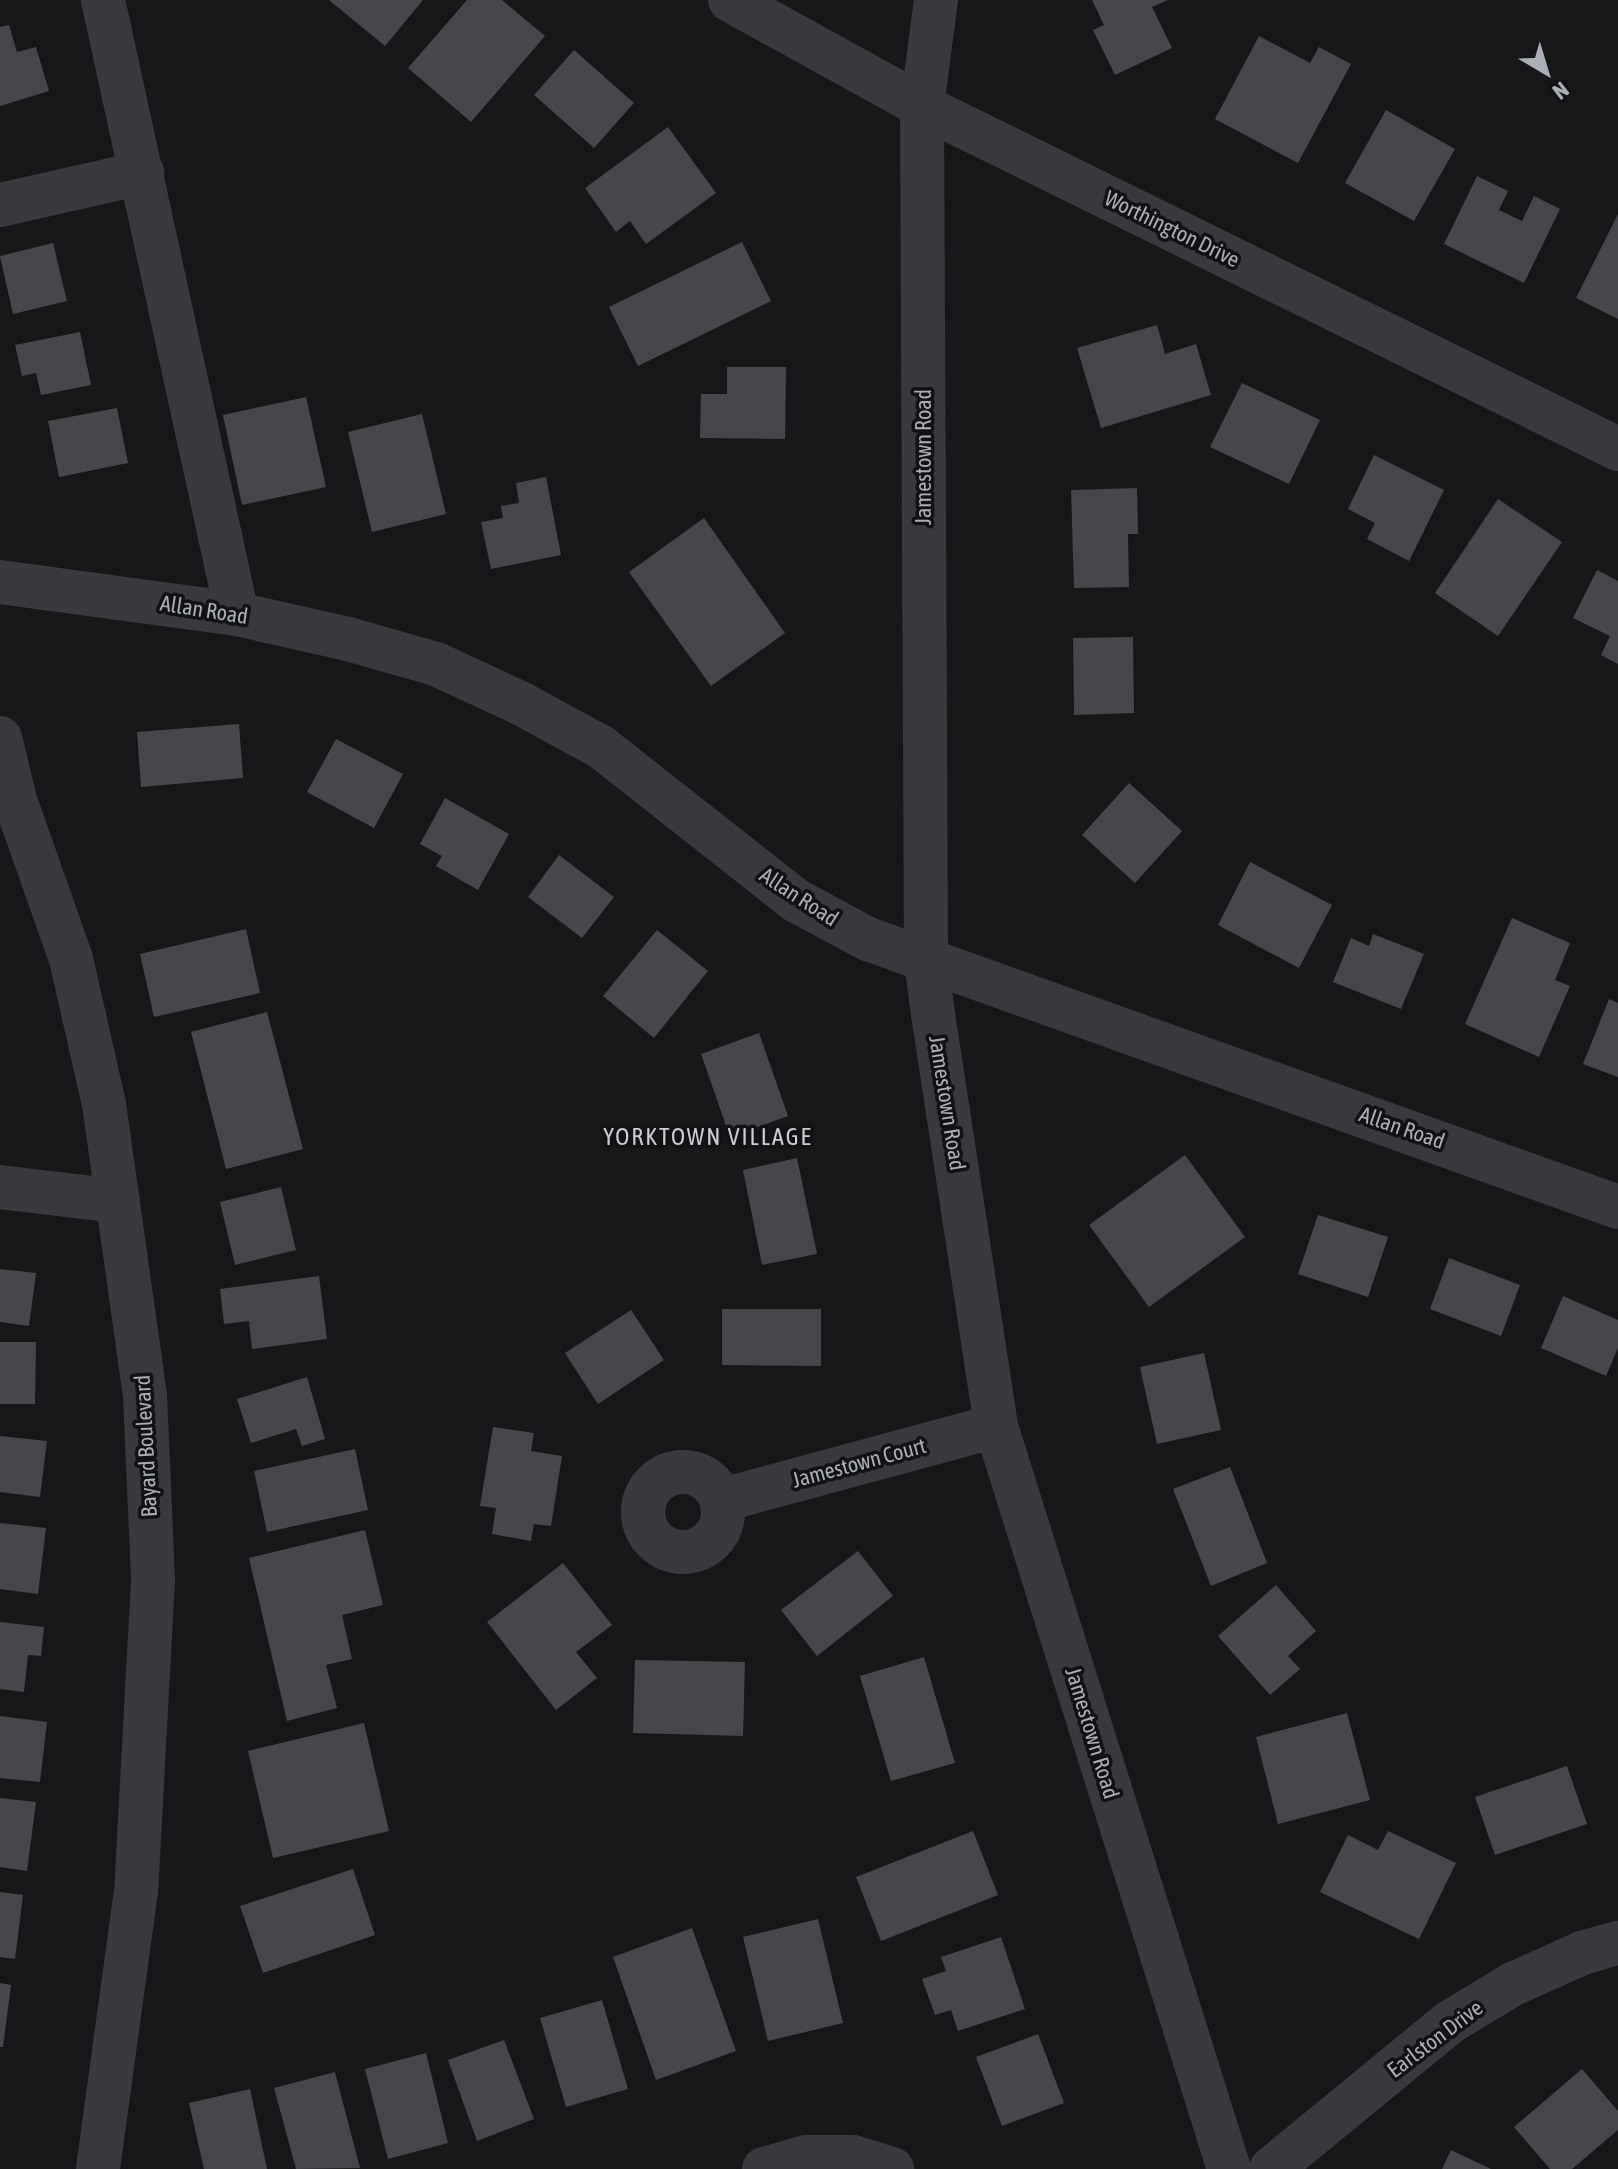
<!DOCTYPE html>
<style>
body{margin:0}
#map{position:relative;width:1618px;height:2169px;overflow:hidden;background:#171719;font-family:"Asap Condensed",sans-serif}
div>[style]{position:absolute}
[style*='--x']{left:calc(var(--x)*1px);top:calc(var(--y)*1px);width:calc(var(--w)*1px);rotate:calc(var(--a)*1deg)}
.building>*{inset:0;background:#46474b}
.minor>*{height:44px;margin:-22px;padding:0 22px;transform-origin:22px;border-radius:22px;background:#39393e}
.minor>.ring{margin:-22px;padding:0;box-sizing:content-box;background:none;border:44px solid #39393e;border-radius:50%}
span{translate:-50% -50%;white-space:nowrap;text-align:center;line-height:1.15;-webkit-text-stroke:7px #121214;paint-order:stroke}
.street-label{font-size:22px;color:#abafb7}
.neighbourhood-label{font-size:24px;color:#cbced4;letter-spacing:2px}
.north{position:absolute;left:1506px;top:32px;width:80px;height:80px;-webkit-text-stroke:6px #121214;paint-order:stroke;rotate:142deg;font-size:22px;font-weight:700;line-height:32px;text-align:center;color:#abafb7}
.north::after{content:'';display:block;margin:auto;width:28px;height:36px;background:#abafb7;clip-path:polygon(50% 0,100% 100%,50% 72%,0 100%)}
</style>
<div id="map">
<div class="building">
<div style="clip-path:polygon(329px 0,423px 0,385px 46px)"></div>
<div style="clip-path:polygon(467px 0,502px 0,545px 36px,471px 122px,408px 68px)"></div>
<div style="clip-path:polygon(1092px 0,1168px 0,1152px 7px,1172px 48px,1115px 75px,1093px 30px,1104px 25px)"></div>
<div style="clip-path:polygon(9px 25px,17px 52px,36px 47px,49px 91px,0 106px,0 27px)"></div>
<div style="clip-path:polygon(1259px 36px,1310px 63px,1319px 47px,1351px 64px,1298px 163px,1215px 119px)"></div>
<div style="clip-path:polygon(574px 50px,634px 103px,594px 148px,534px 95px)"></div>
<div style="clip-path:polygon(1386px 110px,1455px 149px,1414px 221px,1345px 183px)"></div>
<div style="clip-path:polygon(668px 127px,716px 193px,646px 244px,630px 221px,616px 232px,585px 188px)"></div>
<div style="clip-path:polygon(1477px 176px,1508px 191px,1499px 210px,1522px 221px,1534px 196px,1560px 209px,1524px 283px,1444px 244px)"></div>
<div style="clip-path:polygon(1618px 214px,1618px 319px,1576px 298px)"></div>
<div style="clip-path:polygon(742px 242px,771px 301px,638px 366px,609px 307px)"></div>
<div style="clip-path:polygon(53px 243px,67px 301px,13px 314px,0 256px)"></div>
<div style="clip-path:polygon(1157px 325px,1165px 354px,1196px 344px,1211px 395px,1101px 428px,1077px 348px)"></div>
<div style="clip-path:polygon(80px 332px,91px 385px,41px 395px,36px 373px,22px 376px,15px 345px)"></div>
<div style="clip-path:polygon(727px 367px,786px 367px,785px 439px,700px 438px,701px 394px,727px 394px)"></div>
<div style="clip-path:polygon(1242px 383px,1320px 420px,1289px 484px,1210px 447px)"></div>
<div style="clip-path:polygon(306px 397px,326px 487px,242px 505px,223px 415px)"></div>
<div style="clip-path:polygon(117px 408px,128px 463px,59px 477px,48px 421px)"></div>
<div style="clip-path:polygon(422px 414px,446px 514px,372px 532px,348px 432px)"></div>
<div style="clip-path:polygon(1374px 455px,1444px 490px,1409px 561px,1367px 539px,1375px 523px,1348px 509px)"></div>
<div style="clip-path:polygon(546px 477px,561px 555px,491px 569px,481px 522px,503px 518px,501px 506px,519px 503px,516px 483px)"></div>
<div style="clip-path:polygon(1137px 488px,1138px 534px,1128px 534px,1129px 587px,1074px 588px,1071px 490px)"></div>
<div style="clip-path:polygon(1498px 499px,1562px 542px,1498px 636px,1435px 593px)"></div>
<div style="clip-path:polygon(704px 518px,785px 633px,711px 686px,629px 572px)"></div>
<div style="clip-path:polygon(1597px 570px,1618px 581px,1618px 664px,1601px 655px,1610px 636px,1573px 618px)"></div>
<div style="clip-path:polygon(1133px 637px,1134px 713px,1074px 715px,1073px 638px)"></div>
<div style="clip-path:polygon(239px 724px,243px 778px,141px 787px,137px 732px)"></div>
<div style="clip-path:polygon(336px 739px,403px 774px,374px 828px,307px 792px)"></div>
<div style="clip-path:polygon(1129px 783px,1182px 831px,1135px 883px,1082px 835px)"></div>
<div style="clip-path:polygon(445px 798px,509px 834px,478px 890px,436px 866px,442px 856px,420px 844px)"></div>
<div style="clip-path:polygon(559px 855px,614px 897px,582px 938px,528px 897px)"></div>
<div style="clip-path:polygon(1250px 862px,1332px 905px,1299px 968px,1218px 925px)"></div>
<div style="clip-path:polygon(1512px 918px,1570px 943px,1555px 980px,1570px 986px,1539px 1057px,1465px 1024px)"></div>
<div style="clip-path:polygon(246px 929px,260px 993px,154px 1017px,140px 954px)"></div>
<div style="clip-path:polygon(657px 930px,708px 971px,654px 1038px,603px 996px)"></div>
<div style="clip-path:polygon(1373px 934px,1424px 954px,1401px 1009px,1333px 982px,1351px 938px,1369px 946px)"></div>
<div style="clip-path:polygon(1609px 999px,1618px 1003px,1618px 1077px,1583px 1064px)"></div>
<div style="clip-path:polygon(267px 1012px,303px 1149px,226px 1169px,191px 1032px)"></div>
<div style="clip-path:polygon(759px 1033px,788px 1116px,730px 1137px,701px 1054px)"></div>
<div style="clip-path:polygon(1185px 1155px,1245px 1237px,1149px 1307px,1089px 1225px)"></div>
<div style="clip-path:polygon(797px 1158px,817px 1254px,762px 1265px,743px 1170px)"></div>
<div style="clip-path:polygon(281px 1187px,296px 1250px,235px 1265px,220px 1202px)"></div>
<div style="clip-path:polygon(1318px 1215px,1388px 1237px,1368px 1297px,1298px 1274px)"></div>
<div style="clip-path:polygon(1449px 1258px,1520px 1285px,1501px 1336px,1430px 1309px)"></div>
<div style="clip-path:polygon(0 1269px,36px 1273px,29px 1326px,0 1322px)"></div>
<div style="clip-path:polygon(319px 1276px,327px 1339px,252px 1349px,249px 1321px,224px 1324px,220px 1289px)"></div>
<div style="clip-path:polygon(1563px 1296px,1618px 1320px,1618px 1348px,1606px 1376px,1541px 1348px)"></div>
<div style="clip-path:polygon(722px 1309px,821px 1309px,821px 1366px,722px 1365px)"></div>
<div style="clip-path:polygon(631px 1310px,664px 1360px,598px 1404px,565px 1353px)"></div>
<div style="clip-path:polygon(0 1342px,36px 1342px,35px 1404px,0 1404px)"></div>
<div style="clip-path:polygon(1204px 1353px,1221px 1430px,1157px 1444px,1140px 1367px)"></div>
<div style="clip-path:polygon(307px 1377px,325px 1439px,302px 1446px,296px 1429px,251px 1443px,237px 1399px)"></div>
<div style="clip-path:polygon(493px 1427px,534px 1433px,531px 1451px,562px 1456px,551px 1526px,534px 1524px,531px 1541px,492px 1534px,496px 1508px,480px 1506px)"></div>
<div style="clip-path:polygon(0 1436px,47px 1441px,40px 1497px,0 1492px)"></div>
<div style="clip-path:polygon(355px 1449px,368px 1510px,267px 1532px,254px 1471px)"></div>
<div style="clip-path:polygon(1230px 1467px,1267px 1563px,1211px 1586px,1173px 1489px)"></div>
<div style="clip-path:polygon(0 1523px,46px 1528px,38px 1594px,0 1589px)"></div>
<div style="clip-path:polygon(365px 1530px,383px 1605px,342px 1615px,352px 1659px,326px 1665px,337px 1708px,287px 1721px,249px 1558px)"></div>
<div style="clip-path:polygon(858px 1551px,893px 1596px,817px 1656px,781px 1610px)"></div>
<div style="clip-path:polygon(563px 1563px,612px 1625px,576px 1652px,597px 1678px,556px 1710px,487px 1622px)"></div>
<div style="clip-path:polygon(1276px 1585px,1316px 1631px,1288px 1656px,1300px 1669px,1270px 1695px,1218px 1636px)"></div>
<div style="clip-path:polygon(0 1622px,44px 1627px,41px 1656px,28px 1655px,24px 1692px,0 1689px)"></div>
<div style="clip-path:polygon(924px 1657px,955px 1763px,891px 1781px,860px 1676px)"></div>
<div style="clip-path:polygon(635px 1660px,745px 1662px,743px 1736px,633px 1733px)"></div>
<div style="clip-path:polygon(1347px 1713px,1370px 1800px,1278px 1824px,1256px 1737px)"></div>
<div style="clip-path:polygon(0 1716px,47px 1722px,40px 1782px,0 1778px)"></div>
<div style="clip-path:polygon(364px 1723px,389px 1831px,273px 1858px,248px 1751px)"></div>
<div style="clip-path:polygon(1567px 1766px,1587px 1824px,1495px 1855px,1475px 1797px)"></div>
<div style="clip-path:polygon(0 1798px,36px 1802px,27px 1871px,0 1867px)"></div>
<div style="clip-path:polygon(973px 1831px,998px 1895px,881px 1941px,856px 1877px)"></div>
<div style="clip-path:polygon(1388px 1831px,1456px 1863px,1419px 1939px,1320px 1892px,1348px 1835px,1378px 1850px)"></div>
<div style="clip-path:polygon(353px 1869px,375px 1935px,263px 1973px,240px 1906px)"></div>
<div style="clip-path:polygon(0 1892px,23px 1895px,15px 1959px,0 1957px)"></div>
<div style="clip-path:polygon(818px 1919px,843px 2023px,768px 2041px,743px 1937px)"></div>
<div style="clip-path:polygon(692px 1928px,736px 2051px,656px 2080px,613px 1957px)"></div>
<div style="clip-path:polygon(1001px 1937px,1025px 2009px,958px 2031px,951px 2010px,935px 2015px,922px 1979px,946px 1971px,941px 1957px)"></div>
<div style="clip-path:polygon(0 1983px,11px 1985px,3px 2047px,0 2047px)"></div>
<div style="clip-path:polygon(602px 2000px,628px 2089px,566px 2107px,540px 2018px)"></div>
<div style="clip-path:polygon(1038px 2034px,1064px 2103px,1002px 2126px,976px 2057px)"></div>
<div style="clip-path:polygon(504px 2040px,534px 2119px,477px 2141px,448px 2060px)"></div>
<div style="clip-path:polygon(426px 2053px,448px 2143px,388px 2159px,365px 2069px)"></div>
<div style="clip-path:polygon(1582px 2069px,1618px 2111px,1618px 2130px,1572px 2169px,1550px 2169px,1514px 2127px)"></div>
<div style="clip-path:polygon(335px 2072px,360px 2168px,296px 2169px,274px 2088px)"></div>
<div style="clip-path:polygon(250px 2089px,267px 2169px,204px 2169px,189px 2103px)"></div>
<div style="clip-path:polygon(1451px 2150px,1491px 2169px,1442px 2169px)"></div>
</div>
<div class="minor">
<div style="--x:103;--y:0;--w:628;--a:77.69"></div>
<div style="--x:730;--y:0;--w:219;--a:28.9"></div>
<div style="--x:922;--y:106;--w:776;--a:26.23"></div>
<div style="--x:936;--y:0;--w:107;--a:97.5"></div>
<div style="--x:922;--y:106;--w:855;--a:89.73"></div>
<div style="--x:926;--y:961;--w:53;--a:82.5"></div>
<div style="--x:933;--y:1014;--w:417;--a:81.3"></div>
<div style="--x:996;--y:1426;--w:779;--a:72.59"></div>
<div style="--x:0;--y:205;--w:146;--a:-12.7"></div>
<div style="--x:0;--y:582;--w:239;--a:7.7"></div>
<div style="--x:237;--y:614;--w:114;--a:12.7"></div>
<div style="--x:348;--y:639;--w:91;--a:15.9"></div>
<div style="--x:436;--y:664;--w:95;--a:24.9"></div>
<div style="--x:522;--y:704;--w:90;--a:28.6"></div>
<div style="--x:601;--y:747;--w:249;--a:38.2"></div>
<div style="--x:797;--y:901;--w:81;--a:28.2"></div>
<div style="--x:868;--y:939;--w:796;--a:19.66"></div>
<div style="--x:0;--y:738;--w:64;--a:76.4"></div>
<div style="--x:15;--y:800;--w:169;--a:70.6"></div>
<div style="--x:71;--y:959;--w:149;--a:77.2"></div>
<div style="--x:104;--y:1104;--w:294;--a:82"></div>
<div style="--x:145;--y:1395;--w:185;--a:87.5"></div>
<div style="--x:153;--y:1580;--w:311;--a:93.1"></div>
<div style="--x:136;--y:1891;--w:281;--a:97.8"></div>
<div style="--x:0;--y:1187;--w:119;--a:6.8"></div>
<div class="ring" style="left:643px;top:1472px;width:36px;height:36px"></div>
<div style="--x:722;--y:1500;--w:284;--a:-15.1"></div>
<div style="--x:764;--y:2169;--w:44;--a:-15.9"></div>
<div style="--x:806;--y:2157;--w:47;--a:0"></div>
<div style="--x:853;--y:2157;--w:41;--a:17.1"></div>
<div style="--x:1271;--y:2169;--w:232;--a:-39.4"></div>
<div style="--x:1450;--y:2022;--w:74;--a:-31.1"></div>
<div style="--x:1513;--y:1984;--w:76;--a:-24.2"></div>
<div style="--x:1582;--y:1953;--w:37;--a:-16"></div>
</div>
<div class="street-label">
<span style="left:1172px;top:229px;rotate:26deg">Worthington Drive</span>
<span style="left:924px;top:457px;rotate:-90deg">Jamestown Road</span>
<span style="left:204px;top:610px;rotate:9deg">Allan Road</span>
<span style="left:799px;top:897px;rotate:33deg">Allan Road</span>
<span style="left:947px;top:1103px;rotate:81deg">Jamestown Road</span>
<span style="left:1402px;top:1128px;rotate:19deg">Allan Road</span>
<span style="left:146px;top:1446px;rotate:-93deg">Bayard Boulevard</span>
<span style="left:859px;top:1463px;rotate:-15deg">Jamestown Court</span>
<span style="left:1092px;top:1733px;rotate:73deg">Jamestown Road</span>
<span style="left:1435px;top:2039px;rotate:-37deg">Earlston Drive</span>
</div>
<div class="neighbourhood-label">
<span style="left:708px;top:1137px">YORKTOWN VILLAGE</span>
</div>
<div class="north">N</div>
</div>
